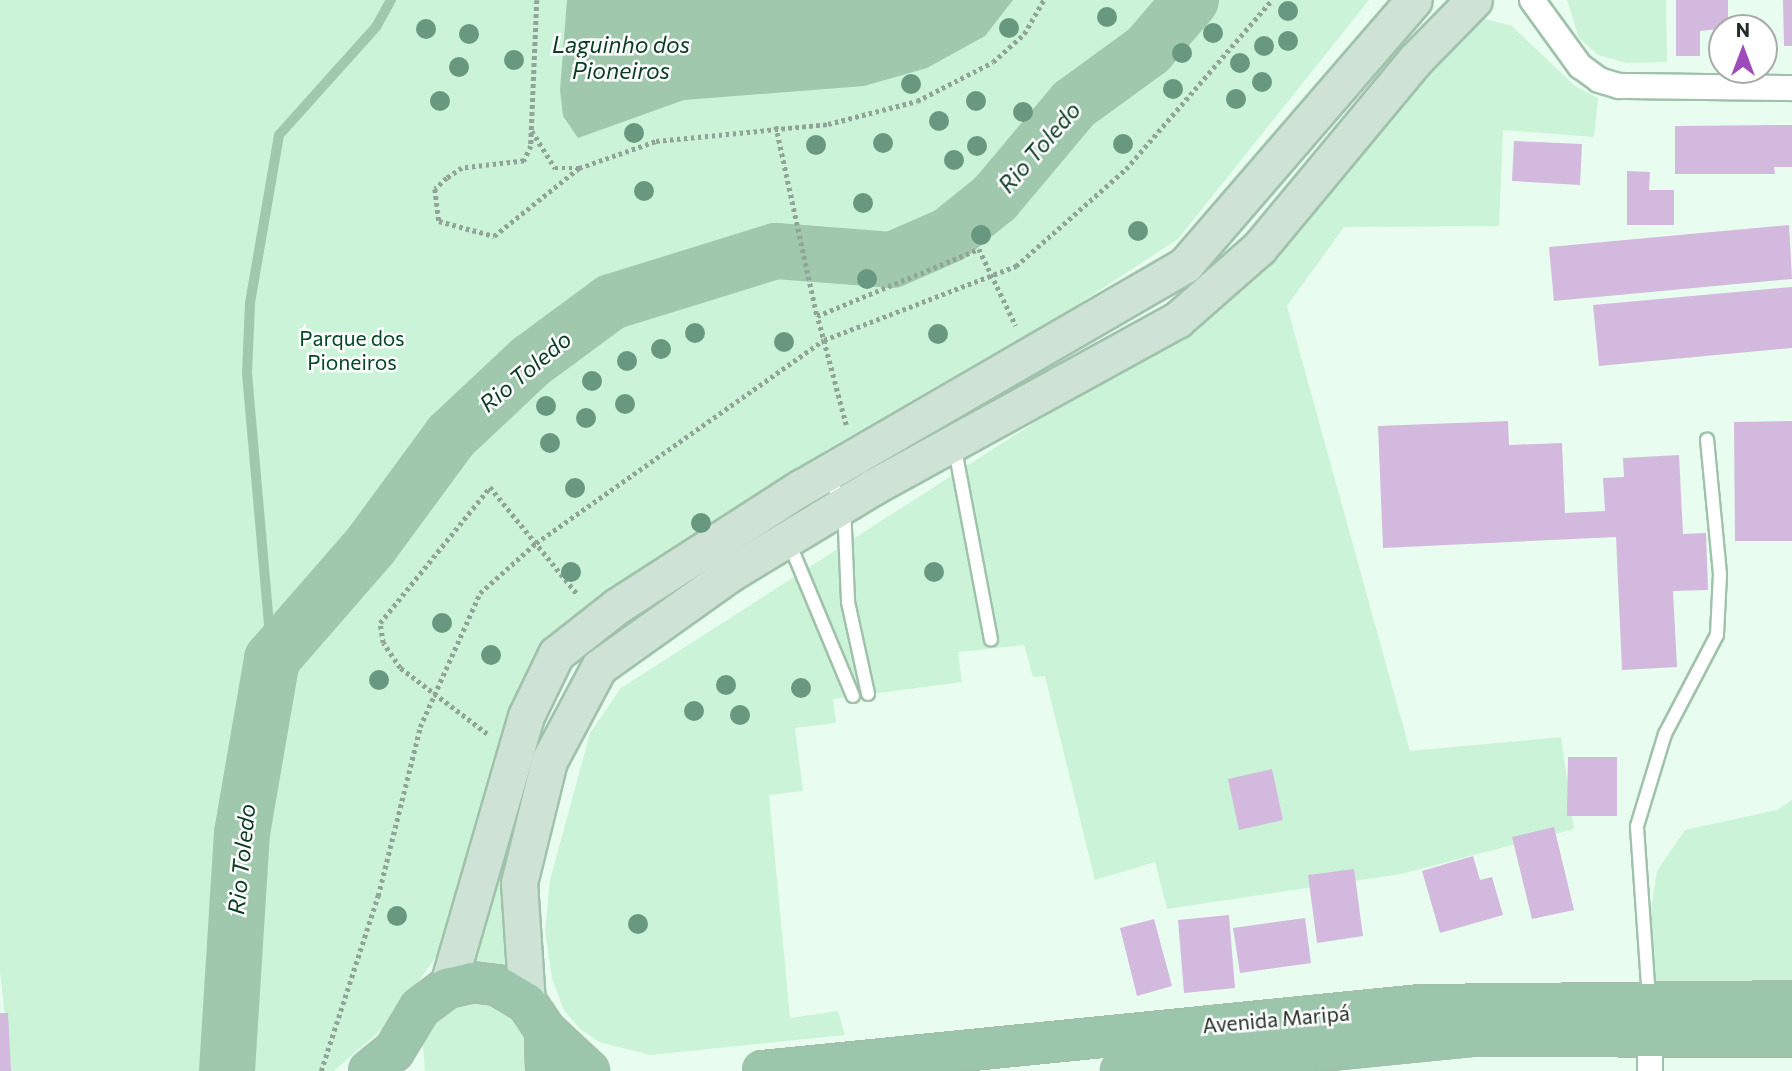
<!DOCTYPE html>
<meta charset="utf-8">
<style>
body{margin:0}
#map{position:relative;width:1792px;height:1071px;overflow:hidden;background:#e8fdef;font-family:Commissioner,sans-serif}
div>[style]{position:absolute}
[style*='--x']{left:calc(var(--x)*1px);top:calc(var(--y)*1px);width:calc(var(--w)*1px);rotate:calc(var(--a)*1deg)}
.green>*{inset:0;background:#cbf3d8}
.water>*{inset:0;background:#a0c8ad}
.stream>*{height:10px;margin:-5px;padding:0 5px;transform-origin:5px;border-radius:5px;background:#a0c8ad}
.river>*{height:56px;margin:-28px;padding:0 28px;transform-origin:28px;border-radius:28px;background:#a0c8ad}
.building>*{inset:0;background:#d3b9dd}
.path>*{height:4.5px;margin-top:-2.25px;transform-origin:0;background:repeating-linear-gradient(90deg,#92a498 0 3.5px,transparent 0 7px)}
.roads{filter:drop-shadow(2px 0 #a0c2ab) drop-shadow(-2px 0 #a0c2ab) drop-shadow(0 2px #a0c2ab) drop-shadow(0 -2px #a0c2ab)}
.lane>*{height:12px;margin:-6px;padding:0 6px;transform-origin:6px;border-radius:6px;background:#fff}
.street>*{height:24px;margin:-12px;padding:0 12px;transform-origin:12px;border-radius:12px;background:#fff}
.secondary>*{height:35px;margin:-17.5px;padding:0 17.5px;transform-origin:17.5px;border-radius:17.5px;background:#cee2d6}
.primary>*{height:38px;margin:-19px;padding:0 19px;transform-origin:19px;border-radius:19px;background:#9cc6ac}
.trees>*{width:20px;height:20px;margin:-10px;border-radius:50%;background:#689980}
span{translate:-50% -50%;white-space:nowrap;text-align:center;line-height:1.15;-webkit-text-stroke:5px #fff;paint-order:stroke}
.park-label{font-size:21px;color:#004826}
.street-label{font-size:21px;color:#212e26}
.water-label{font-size:23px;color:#0a3c22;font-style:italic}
.north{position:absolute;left:1708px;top:14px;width:70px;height:70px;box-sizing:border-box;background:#fff;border:2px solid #a6aba8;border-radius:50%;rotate:0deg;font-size:19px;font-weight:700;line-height:28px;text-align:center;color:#212e26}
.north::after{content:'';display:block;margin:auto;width:24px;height:32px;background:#9f4cbb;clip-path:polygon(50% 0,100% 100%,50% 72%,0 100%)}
</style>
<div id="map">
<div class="green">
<div style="clip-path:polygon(0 0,1369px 0,1178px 239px,1074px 307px,826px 450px,557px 633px,440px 951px,389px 1023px,334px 1071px,11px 1071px,0 971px)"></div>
<div style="clip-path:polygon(1567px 0,1666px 0,1667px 62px,1626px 63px,1598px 55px,1579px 38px)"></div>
<div style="clip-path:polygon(1481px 18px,1512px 26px,1575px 86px,1598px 98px,1594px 137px,1503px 130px,1499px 226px,1344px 227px,1287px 306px,1410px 751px,1561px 737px,1574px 829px,1401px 874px,1167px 909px,1155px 862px,1095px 880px,1045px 676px,1033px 677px,1024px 645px,958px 652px,962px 682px,833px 699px,836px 723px,795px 728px,803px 791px,769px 795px,790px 1018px,838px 1011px,845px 1035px,651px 1055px,599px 1042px,580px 1029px,564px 1010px,552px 978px,545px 931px,550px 880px,590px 733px,621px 688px,1216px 306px,1256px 274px,1461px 31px)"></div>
<div style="clip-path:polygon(1792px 800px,1792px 981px,1640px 981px,1657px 871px,1685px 830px,1777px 810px)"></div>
<div style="clip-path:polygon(498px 877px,507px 879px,512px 973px,468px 963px)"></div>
<div style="clip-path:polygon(459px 997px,509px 1007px,528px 1037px,524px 1071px,425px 1071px,422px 1034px,430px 1018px)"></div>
</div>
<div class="water">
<div style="clip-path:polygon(567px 0,1013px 0,985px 36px,927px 68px,864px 86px,684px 100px,578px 138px,563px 116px,560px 90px)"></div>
</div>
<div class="stream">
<div style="--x:272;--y:659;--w:287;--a:-95"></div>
<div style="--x:247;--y:373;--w:70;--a:-87.5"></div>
<div style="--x:250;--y:303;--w:170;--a:-80.2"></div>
<div style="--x:279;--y:135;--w:145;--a:-48.1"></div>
<div style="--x:376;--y:27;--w:31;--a:-61"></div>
</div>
<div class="river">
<div style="--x:227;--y:1071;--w:238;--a:-86.4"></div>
<div style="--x:242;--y:833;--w:177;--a:-80.2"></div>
<div style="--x:272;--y:659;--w:151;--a:-49"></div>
<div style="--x:371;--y:545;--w:135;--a:-53.7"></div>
<div style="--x:451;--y:436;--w:110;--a:-43.2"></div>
<div style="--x:531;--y:361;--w:99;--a:-36.4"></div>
<div style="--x:611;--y:302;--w:173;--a:-17.2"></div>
<div style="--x:776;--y:251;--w:116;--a:4.4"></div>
<div style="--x:892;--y:260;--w:62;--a:-23.7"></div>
<div style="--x:949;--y:235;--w:59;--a:-38.8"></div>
<div style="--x:995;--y:198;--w:123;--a:-50"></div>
<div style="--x:1074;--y:104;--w:92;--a:-36.1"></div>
<div style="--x:1148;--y:50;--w:66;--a:-49.3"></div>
</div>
<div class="building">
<div style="clip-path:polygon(1676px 0,1728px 0,1728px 28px,1700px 31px,1700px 56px,1676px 56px)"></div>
<div style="clip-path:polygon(1783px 0,1792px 0,1792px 46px,1784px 46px)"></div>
<div style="clip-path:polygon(1792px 125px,1792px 167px,1774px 167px,1775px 174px,1675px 174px,1675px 126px)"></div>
<div style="clip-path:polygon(1514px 141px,1582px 144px,1580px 185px,1512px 181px)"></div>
<div style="clip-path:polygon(1627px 171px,1650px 172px,1649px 190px,1674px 190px,1674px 225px,1627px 225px)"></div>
<div style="clip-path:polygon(1789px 225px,1792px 279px,1554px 301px,1549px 247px)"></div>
<div style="clip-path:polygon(1792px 287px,1792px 348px,1599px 366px,1593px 305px)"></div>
<div style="clip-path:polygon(1508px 421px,1509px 445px,1562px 443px,1565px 513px,1605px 511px,1603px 478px,1624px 477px,1623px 458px,1679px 455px,1683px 534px,1706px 533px,1708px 590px,1673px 591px,1677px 667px,1622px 670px,1616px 537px,1383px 548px,1378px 426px)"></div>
<div style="clip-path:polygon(1792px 421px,1792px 541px,1735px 541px,1734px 422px)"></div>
<div style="clip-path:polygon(1568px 757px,1617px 757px,1617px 816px,1567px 816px)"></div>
<div style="clip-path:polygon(1272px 769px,1283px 820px,1239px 830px,1228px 779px)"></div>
<div style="clip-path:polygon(1554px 827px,1574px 910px,1532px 919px,1512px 837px)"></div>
<div style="clip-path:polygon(1473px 856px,1480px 880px,1492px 877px,1503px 915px,1440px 933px,1422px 871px)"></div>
<div style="clip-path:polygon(1354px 869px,1363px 936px,1317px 943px,1308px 875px)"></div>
<div style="clip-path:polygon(1229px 915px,1235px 988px,1184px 993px,1178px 920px)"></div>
<div style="clip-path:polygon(1305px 918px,1311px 963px,1240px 973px,1233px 928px)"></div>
<div style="clip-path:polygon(1154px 919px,1172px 986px,1137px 996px,1120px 928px)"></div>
<div style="clip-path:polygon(0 1013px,8px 1013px,11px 1071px,0 1071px)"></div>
</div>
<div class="path">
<div style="--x:537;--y:0;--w:146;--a:92.4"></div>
<div style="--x:531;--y:146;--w:17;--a:115"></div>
<div style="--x:524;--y:161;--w:62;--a:173.6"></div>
<div style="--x:462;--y:168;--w:18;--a:146"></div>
<div style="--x:447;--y:178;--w:16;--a:137"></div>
<div style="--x:435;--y:189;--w:32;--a:83"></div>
<div style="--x:439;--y:221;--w:57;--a:15.3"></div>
<div style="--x:494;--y:236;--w:109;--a:-38.7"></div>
<div style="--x:579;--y:168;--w:82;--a:-19.3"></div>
<div style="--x:656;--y:141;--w:173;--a:-5.6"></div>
<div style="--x:828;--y:124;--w:92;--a:-14.5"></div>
<div style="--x:917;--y:101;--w:85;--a:-27.2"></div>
<div style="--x:993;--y:62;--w:42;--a:-42.1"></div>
<div style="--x:1024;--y:34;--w:39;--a:-60"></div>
<div style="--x:776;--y:126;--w:194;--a:77.8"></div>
<div style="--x:532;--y:131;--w:44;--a:58.1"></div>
<div style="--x:555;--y:168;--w:24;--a:0"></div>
<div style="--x:846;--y:425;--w:113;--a:-104.9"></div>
<div style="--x:817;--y:316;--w:175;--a:-22.5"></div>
<div style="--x:979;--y:249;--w:85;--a:64.3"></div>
<div style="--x:487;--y:734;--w:109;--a:-142.8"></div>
<div style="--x:400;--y:668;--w:30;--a:-124"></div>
<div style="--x:383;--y:643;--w:20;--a:-99"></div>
<div style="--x:380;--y:623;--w:175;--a:-51"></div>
<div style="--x:490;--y:487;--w:139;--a:50.8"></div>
<div style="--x:321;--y:1071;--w:184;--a:-72"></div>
<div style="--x:378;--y:896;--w:174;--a:-76"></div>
<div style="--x:420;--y:727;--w:147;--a:-65.9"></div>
<div style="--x:480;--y:593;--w:75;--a:-41.8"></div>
<div style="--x:536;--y:543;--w:352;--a:-35.2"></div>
<div style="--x:824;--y:340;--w:206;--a:-21.1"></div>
<div style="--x:1016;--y:266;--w:147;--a:-41.4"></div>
<div style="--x:1126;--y:169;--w:223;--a:-49.2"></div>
</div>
<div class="roads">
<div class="lane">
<div style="--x:954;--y:444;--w:199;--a:79.3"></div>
<div style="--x:826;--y:474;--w:36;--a:60"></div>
<div style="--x:844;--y:505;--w:97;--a:87.6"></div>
<div style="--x:848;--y:602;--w:94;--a:77.7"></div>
<div style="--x:788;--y:540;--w:169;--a:67.4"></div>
<div style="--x:1649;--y:999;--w:173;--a:-94"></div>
<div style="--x:1637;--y:826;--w:96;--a:-73.1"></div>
<div style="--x:1665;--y:734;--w:112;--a:-62.3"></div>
<div style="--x:1717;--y:635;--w:61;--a:-87.2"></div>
<div style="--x:1720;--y:574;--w:135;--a:-95.5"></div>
</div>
<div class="street">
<div style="--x:1532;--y:0;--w:82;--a:54"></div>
<div style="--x:1580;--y:66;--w:24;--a:36"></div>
<div style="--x:1599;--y:80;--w:21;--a:17"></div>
<div style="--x:1619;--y:86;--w:173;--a:0.7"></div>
<div style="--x:1650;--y:1035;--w:36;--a:90"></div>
</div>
<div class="secondary">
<div style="--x:447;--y:988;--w:283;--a:-73.8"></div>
<div style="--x:526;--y:716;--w:69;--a:-64.2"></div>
<div style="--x:556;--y:654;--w:78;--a:-38.2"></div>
<div style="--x:617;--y:606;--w:220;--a:-32.8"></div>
<div style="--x:802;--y:487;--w:443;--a:-30.1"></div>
<div style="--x:1185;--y:265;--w:350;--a:-49.2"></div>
<div style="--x:527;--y:1003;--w:120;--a:-93.8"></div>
<div style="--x:519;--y:883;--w:126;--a:-76.2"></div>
<div style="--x:549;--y:761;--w:106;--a:-62"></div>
<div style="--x:599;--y:667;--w:162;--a:-35.5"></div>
<div style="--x:731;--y:573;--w:166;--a:-31.2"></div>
<div style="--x:873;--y:487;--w:347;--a:-28.8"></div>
<div style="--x:1177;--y:320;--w:109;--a:-41.3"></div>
<div style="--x:1259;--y:248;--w:244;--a:-50.3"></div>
<div style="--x:1415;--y:60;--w:84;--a:-45.5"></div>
</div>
<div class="primary">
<div style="--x:545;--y:1030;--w:60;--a:43"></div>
<div style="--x:369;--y:1071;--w:32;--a:-39"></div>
<div style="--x:394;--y:1051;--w:50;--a:-58.8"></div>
<div style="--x:420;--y:1008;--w:34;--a:-37"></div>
<div style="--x:447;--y:988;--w:26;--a:-13"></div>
<div style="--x:472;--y:982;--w:25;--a:7"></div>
<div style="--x:497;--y:985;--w:35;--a:31"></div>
<div style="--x:527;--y:1003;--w:32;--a:56"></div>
<div style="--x:545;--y:1030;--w:41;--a:88.6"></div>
<div style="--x:763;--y:1071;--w:661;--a:-5.73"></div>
<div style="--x:1421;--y:1005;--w:371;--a:-0.6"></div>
<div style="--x:1121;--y:1071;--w:355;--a:-5.7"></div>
<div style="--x:1474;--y:1036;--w:318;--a:0.2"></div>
</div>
</div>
<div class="trees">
<div style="left:1288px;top:11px"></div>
<div style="left:1107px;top:17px"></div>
<div style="left:1009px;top:28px"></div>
<div style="left:426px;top:29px"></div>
<div style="left:1213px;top:33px"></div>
<div style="left:469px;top:34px"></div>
<div style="left:1288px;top:41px"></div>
<div style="left:1264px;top:46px"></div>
<div style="left:1182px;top:53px"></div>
<div style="left:514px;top:60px"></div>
<div style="left:1240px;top:63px"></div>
<div style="left:459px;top:67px"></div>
<div style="left:1262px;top:82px"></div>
<div style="left:911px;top:84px"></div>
<div style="left:1173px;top:89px"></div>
<div style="left:1236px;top:99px"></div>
<div style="left:440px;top:101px"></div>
<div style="left:976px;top:101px"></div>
<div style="left:1023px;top:112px"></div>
<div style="left:939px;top:121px"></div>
<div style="left:634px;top:133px"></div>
<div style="left:883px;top:143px"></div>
<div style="left:1123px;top:144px"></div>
<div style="left:816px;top:145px"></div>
<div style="left:977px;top:146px"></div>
<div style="left:954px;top:160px"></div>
<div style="left:644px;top:191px"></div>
<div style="left:863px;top:203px"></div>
<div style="left:1138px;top:231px"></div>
<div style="left:981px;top:235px"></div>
<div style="left:867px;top:279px"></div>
<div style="left:695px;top:333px"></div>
<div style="left:938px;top:334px"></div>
<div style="left:784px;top:342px"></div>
<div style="left:661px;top:349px"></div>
<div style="left:627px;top:361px"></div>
<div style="left:592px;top:381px"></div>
<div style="left:625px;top:404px"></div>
<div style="left:546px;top:406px"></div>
<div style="left:586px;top:418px"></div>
<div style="left:550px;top:443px"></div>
<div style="left:575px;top:488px"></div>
<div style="left:701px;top:523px"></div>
<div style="left:571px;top:572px"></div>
<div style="left:934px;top:572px"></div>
<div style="left:442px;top:623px"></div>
<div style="left:491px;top:655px"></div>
<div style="left:379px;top:680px"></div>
<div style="left:726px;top:685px"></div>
<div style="left:801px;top:688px"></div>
<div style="left:694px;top:711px"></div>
<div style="left:740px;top:715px"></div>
<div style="left:397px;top:916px"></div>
<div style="left:638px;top:924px"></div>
</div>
<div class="park-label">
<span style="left:352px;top:350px">Parque dos<br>Pioneiros</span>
</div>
<div class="street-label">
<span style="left:1276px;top:1019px;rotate:-5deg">Avenida Maripá</span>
</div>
<div class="water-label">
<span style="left:621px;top:57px">Laguinho dos<br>Pioneiros</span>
<span style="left:1039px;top:147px;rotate:-49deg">Rio Toledo</span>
<span style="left:525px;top:371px;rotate:-40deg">Rio Toledo</span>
<span style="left:241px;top:859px;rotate:-84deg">Rio Toledo</span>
</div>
<div class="north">N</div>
</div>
